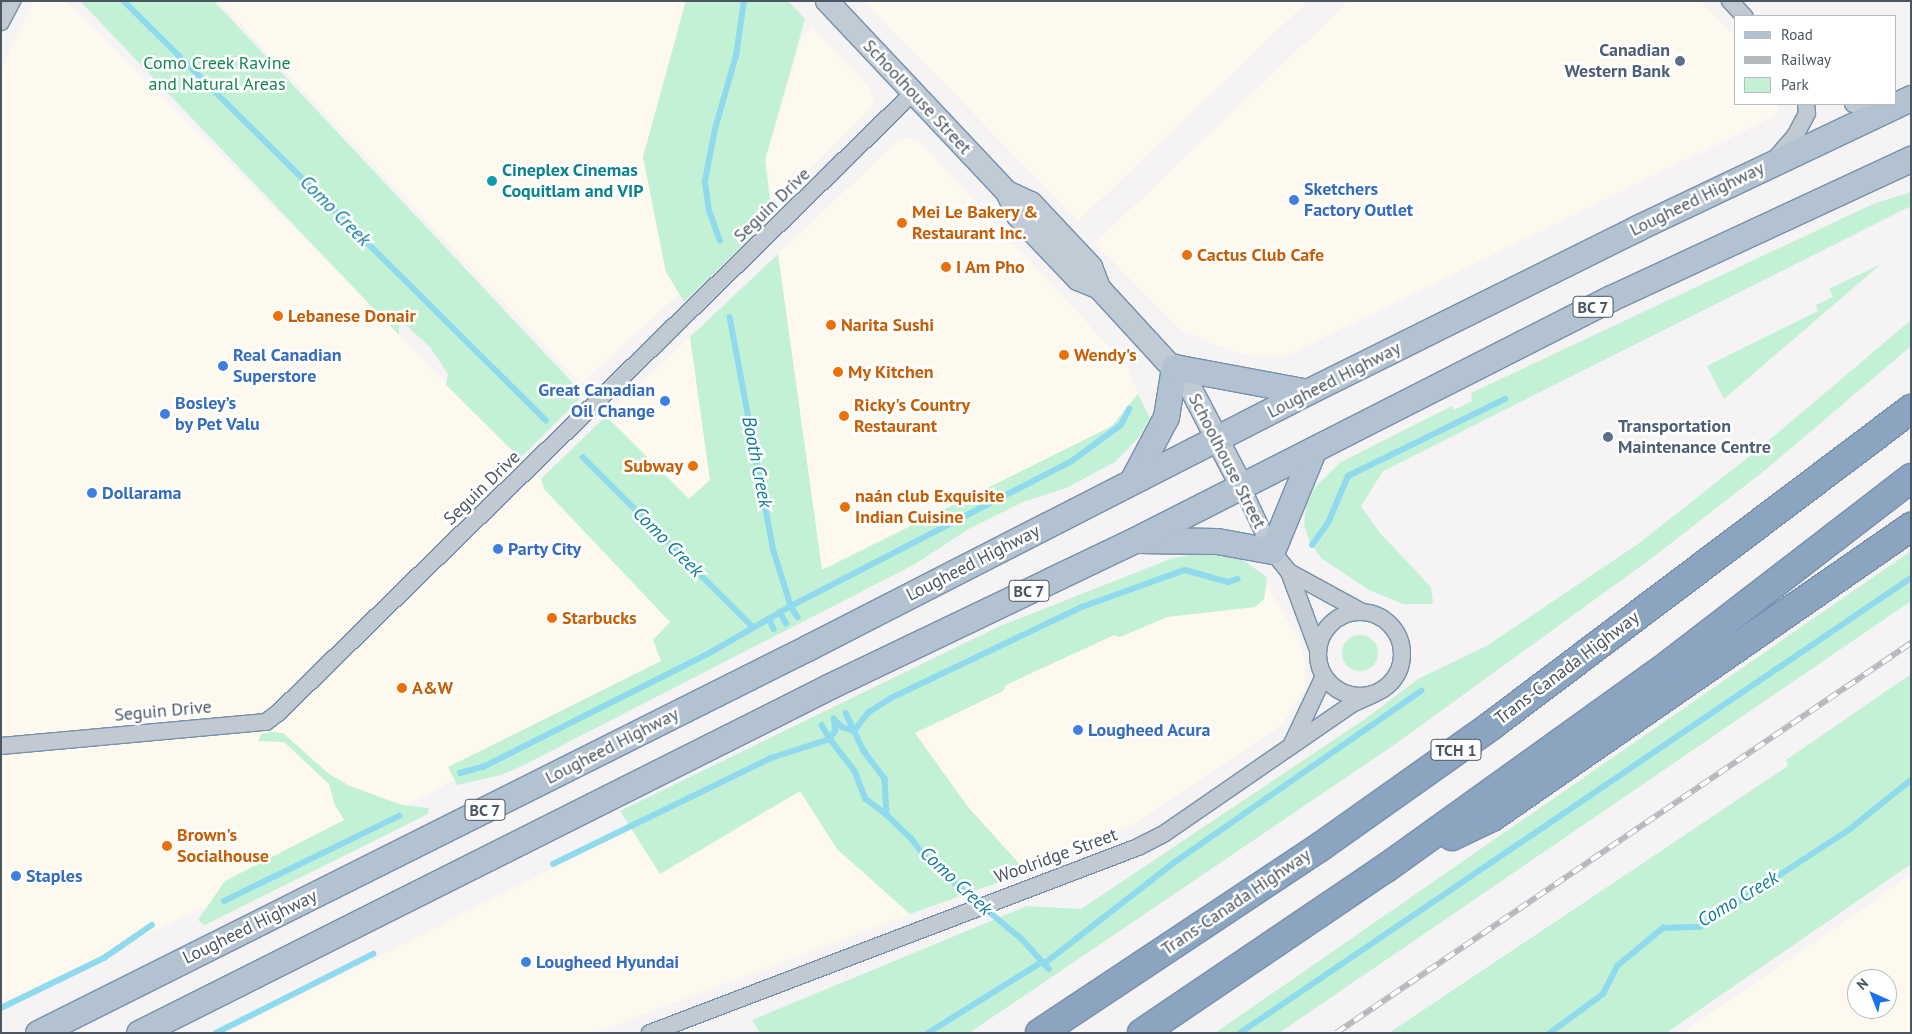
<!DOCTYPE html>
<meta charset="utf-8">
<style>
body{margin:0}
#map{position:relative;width:1912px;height:1034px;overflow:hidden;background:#f5f3f3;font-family:"PT Sans",sans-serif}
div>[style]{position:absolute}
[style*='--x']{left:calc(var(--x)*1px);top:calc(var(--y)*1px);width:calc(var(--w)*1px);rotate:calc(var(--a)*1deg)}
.commercial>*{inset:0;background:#fdf9ef}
.green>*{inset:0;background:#c3f1d5}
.round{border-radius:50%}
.stream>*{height:5.5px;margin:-2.75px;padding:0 2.75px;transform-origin:2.75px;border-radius:2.75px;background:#90daee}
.roads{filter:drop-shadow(1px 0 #7690ad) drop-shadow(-1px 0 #7690ad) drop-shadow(0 1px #7690ad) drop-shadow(0 -1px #7690ad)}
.minor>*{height:16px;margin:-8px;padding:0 8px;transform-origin:8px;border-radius:8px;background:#c1cad2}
.minor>.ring{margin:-8px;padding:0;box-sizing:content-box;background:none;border:16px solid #c1cad2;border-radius:50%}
.secondary>*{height:22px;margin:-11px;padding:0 11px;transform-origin:11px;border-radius:11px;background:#c1cbd6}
.primary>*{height:25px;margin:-12.5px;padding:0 12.5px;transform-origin:12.5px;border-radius:12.5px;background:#b3c2d1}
.motorway>*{height:28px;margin:-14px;padding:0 14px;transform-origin:14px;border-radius:14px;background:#8ba5c1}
.rail>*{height:5.5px;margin-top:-2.75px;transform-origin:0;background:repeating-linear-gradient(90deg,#fff 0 11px,#b5b8bd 0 22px);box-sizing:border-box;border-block:1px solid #b5b8bd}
.dots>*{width:14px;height:14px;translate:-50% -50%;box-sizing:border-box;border:2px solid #fff;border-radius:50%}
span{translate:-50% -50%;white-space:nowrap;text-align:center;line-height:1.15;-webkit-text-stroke:5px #fff;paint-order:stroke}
.shield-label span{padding:1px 4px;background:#fff;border:1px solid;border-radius:4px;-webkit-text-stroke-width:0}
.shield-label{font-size:16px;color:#4a5661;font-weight:700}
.service-label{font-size:18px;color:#4e5e75;font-weight:700}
.right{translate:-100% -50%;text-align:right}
.left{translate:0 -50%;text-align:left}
.park-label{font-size:18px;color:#17864f}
.street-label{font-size:18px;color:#4a5661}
.culture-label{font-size:18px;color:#0d838f;font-weight:700}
.shop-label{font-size:18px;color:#366cbe;font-weight:700}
.food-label{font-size:18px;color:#c56008;font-weight:700}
.water-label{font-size:19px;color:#0c7c9b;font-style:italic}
.frame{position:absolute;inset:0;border:2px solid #4a5661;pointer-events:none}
.legend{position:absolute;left:1734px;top:15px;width:162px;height:90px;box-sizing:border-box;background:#fff;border:1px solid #b7bbc0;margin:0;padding:6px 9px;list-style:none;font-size:15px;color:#4a5661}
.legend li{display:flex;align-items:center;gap:10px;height:25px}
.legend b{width:25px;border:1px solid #b7bbc0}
.north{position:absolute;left:1847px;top:969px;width:50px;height:50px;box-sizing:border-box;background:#fff;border:1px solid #b7bbc0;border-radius:50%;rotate:316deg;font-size:14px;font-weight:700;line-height:20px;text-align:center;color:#4a5661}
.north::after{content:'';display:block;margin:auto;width:18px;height:22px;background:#1a73e8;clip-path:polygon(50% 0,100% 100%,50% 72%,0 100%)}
</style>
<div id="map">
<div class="commercial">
<div style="clip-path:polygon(33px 1px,66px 1px,343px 277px,704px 648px,322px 850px,1px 1004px,1px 70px)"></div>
<div style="clip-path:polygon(219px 1px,685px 1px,643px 157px,666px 272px,681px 292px,581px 384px)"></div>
<div style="clip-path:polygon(864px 1px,1308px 1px,1078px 221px)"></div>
<div style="clip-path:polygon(1349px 1px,1700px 1px,1736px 38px,1736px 104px,1779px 104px,1777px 115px,1286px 356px,1253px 357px,1215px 345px,1181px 330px,1095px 243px)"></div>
<div style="clip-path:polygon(811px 27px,867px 84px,874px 100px,870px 109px,772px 206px,766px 159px,802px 37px)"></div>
<div style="clip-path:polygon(908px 138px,921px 143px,1127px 366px,1138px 394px,1112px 426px,822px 570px,778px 254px,899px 140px)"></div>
<div style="clip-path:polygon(690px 337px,710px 480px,689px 499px,606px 416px)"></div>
<div style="clip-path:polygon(1267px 586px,1298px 638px,1306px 662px,1304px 690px,1281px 726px,1134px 824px,1025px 870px,968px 807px,914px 733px,1003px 691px,1006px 685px,1114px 635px,1120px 637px,1167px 617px,1255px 607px,1264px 599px)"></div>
<div style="clip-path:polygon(800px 791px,837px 849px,910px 914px,594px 1033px,226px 1033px,631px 829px,660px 874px)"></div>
<div style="clip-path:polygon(evenodd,1911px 874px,1911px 1033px,1682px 1033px,1850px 918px,1911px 874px,1857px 979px,1887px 979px,1887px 1009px,1857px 1009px,1857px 979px)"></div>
</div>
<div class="green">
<div style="clip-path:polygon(80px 1px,214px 1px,584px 395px,520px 458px,446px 385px,448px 374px,430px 347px,399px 319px,399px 335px)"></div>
<div style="clip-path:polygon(686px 1px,788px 1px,805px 19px,765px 160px,772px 217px,684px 302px,666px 272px,643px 157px)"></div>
<div style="clip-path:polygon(1911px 192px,1911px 206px,1383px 471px,1361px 506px,1380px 533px,1431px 587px,1433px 602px,1430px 604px,1403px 604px,1369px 590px,1321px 558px,1310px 542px,1304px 525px,1306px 506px,1315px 487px,1341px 462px,1452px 406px,1454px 410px,1472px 401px,1471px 393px,1873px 204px)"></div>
<div style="clip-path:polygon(778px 254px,822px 570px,1112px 426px,1138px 394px,1150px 418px,1139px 437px,1115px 462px,1066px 488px,1023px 502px,967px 530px,915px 564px,524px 765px,501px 775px,457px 785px,448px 767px,661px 661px,653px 640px,670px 622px,544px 489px,541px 479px,606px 416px,689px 499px,710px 480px,690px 337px)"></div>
<div style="clip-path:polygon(1881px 264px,1724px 399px,1707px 366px,1818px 311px,1816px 305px,1833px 297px,1829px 289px)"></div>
<div style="clip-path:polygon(1911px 320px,1911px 346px,1769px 467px,1652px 558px,1394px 745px,969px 1033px,760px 1033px,752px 1020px,1027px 906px,1081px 909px,1365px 719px,1418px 679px,1488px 645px,1638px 544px,1760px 448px)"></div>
<div style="clip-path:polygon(1911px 551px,1911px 601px,1279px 1033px,1215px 1033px)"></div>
<div style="clip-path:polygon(1210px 552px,1238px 557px,1267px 577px,1264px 599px,1255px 607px,1167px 617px,1120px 637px,1114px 635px,1006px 685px,1003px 691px,915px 733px,968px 807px,1025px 870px,1022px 874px,910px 914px,837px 849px,800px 791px,660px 874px,620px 811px,1000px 626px,1173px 558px)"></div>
<div class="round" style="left:1342px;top:635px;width:36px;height:36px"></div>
<div style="clip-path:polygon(1911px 674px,1911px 864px,1666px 1033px,1389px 1033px,1788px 766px,1786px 760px)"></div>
<div style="clip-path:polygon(272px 732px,283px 733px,329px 774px,350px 786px,402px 805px,429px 808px,428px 814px,205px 925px,198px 920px,225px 881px,344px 820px,334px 803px,329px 784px,284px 742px,258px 741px,261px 734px)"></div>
</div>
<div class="stream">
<div style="--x:124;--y:1;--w:595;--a:44.8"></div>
<div style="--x:720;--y:241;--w:32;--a:-110"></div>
<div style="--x:709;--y:211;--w:30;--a:-98"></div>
<div style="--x:705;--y:181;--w:53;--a:-79.1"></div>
<div style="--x:715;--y:129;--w:76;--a:-74"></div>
<div style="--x:736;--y:56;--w:56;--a:-81.7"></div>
<div style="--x:730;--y:317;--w:238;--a:79.4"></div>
<div style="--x:774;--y:551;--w:58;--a:72.8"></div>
<div style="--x:791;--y:606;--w:13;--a:58"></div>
<div style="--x:583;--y:457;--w:240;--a:45"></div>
<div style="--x:1312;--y:545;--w:27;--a:-54"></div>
<div style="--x:1328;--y:523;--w:51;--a:-66.9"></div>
<div style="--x:1348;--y:476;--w:175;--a:-26.1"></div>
<div style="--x:780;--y:612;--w:13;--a:61"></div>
<div style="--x:769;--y:618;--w:12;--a:66"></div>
<div style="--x:846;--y:713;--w:42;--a:64.7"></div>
<div style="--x:864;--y:751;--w:35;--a:53"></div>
<div style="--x:885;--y:779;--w:36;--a:87"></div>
<div style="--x:887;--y:815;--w:33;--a:44"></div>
<div style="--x:911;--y:838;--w:31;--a:52"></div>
<div style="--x:930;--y:862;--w:121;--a:40"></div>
<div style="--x:1023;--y:940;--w:39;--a:48"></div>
<div style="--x:834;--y:719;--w:11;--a:45"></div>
<div style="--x:842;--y:727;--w:13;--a:18"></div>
<div style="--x:822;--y:725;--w:16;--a:60"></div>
<div style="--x:854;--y:731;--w:24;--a:-52"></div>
<div style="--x:869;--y:712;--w:26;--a:-32"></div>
<div style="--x:891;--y:698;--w:212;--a:-25.5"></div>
<div style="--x:1082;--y:607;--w:109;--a:-19.8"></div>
<div style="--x:1185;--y:570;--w:45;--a:15.6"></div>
<div style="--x:1228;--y:582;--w:10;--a:-17"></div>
<div style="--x:830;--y:739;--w:9;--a:-58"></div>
<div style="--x:835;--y:731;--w:12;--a:-95"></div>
<div style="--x:460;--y:773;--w:24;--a:-15"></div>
<div style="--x:483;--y:767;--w:252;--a:-26.7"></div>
<div style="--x:708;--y:654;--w:96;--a:-30"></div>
<div style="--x:791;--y:606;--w:316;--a:-27.3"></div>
<div style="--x:1072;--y:461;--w:61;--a:-36.3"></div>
<div style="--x:1121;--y:425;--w:18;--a:-63"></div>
<div style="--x:553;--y:864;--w:242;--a:-25.9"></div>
<div style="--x:771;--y:758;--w:62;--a:-17.9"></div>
<div style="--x:830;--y:739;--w:41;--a:52"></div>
<div style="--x:855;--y:771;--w:30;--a:69"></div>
<div style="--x:866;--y:799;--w:26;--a:37"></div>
<div style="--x:224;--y:901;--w:195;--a:-25.9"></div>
<div style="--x:1044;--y:964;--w:166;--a:-37.9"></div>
<div style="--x:1175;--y:862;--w:300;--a:-34.8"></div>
<div style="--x:1;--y:1008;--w:114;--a:-25.9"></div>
<div style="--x:104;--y:958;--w:58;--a:-34.5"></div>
<div style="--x:216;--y:1033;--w:176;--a:-26.7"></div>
<div style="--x:928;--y:1033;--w:134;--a:-31.9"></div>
<div style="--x:1240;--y:1033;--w:811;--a:-34.14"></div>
<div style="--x:1550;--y:1033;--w:66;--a:-36.3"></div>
<div style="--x:1603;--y:994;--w:31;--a:-63"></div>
<div style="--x:1617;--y:966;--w:60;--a:-39.6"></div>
<div style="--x:1663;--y:928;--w:37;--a:-2"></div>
<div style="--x:1700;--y:927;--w:178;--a:-33.1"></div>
<div style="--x:1849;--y:830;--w:80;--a:-38.9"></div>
</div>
<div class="roads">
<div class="minor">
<div style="--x:1730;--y:1;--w:21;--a:47"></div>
<div style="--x:1;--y:22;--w:24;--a:-62"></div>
<div style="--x:1853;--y:104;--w:35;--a:3"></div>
<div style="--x:1775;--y:159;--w:30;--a:-49"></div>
<div style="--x:1795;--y:136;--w:26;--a:-62"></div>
<div style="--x:1807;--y:113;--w:9;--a:-96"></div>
<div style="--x:1241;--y:485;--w:73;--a:64.8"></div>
<div style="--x:1272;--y:551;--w:27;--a:51"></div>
<div style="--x:1289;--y:572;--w:83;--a:69.6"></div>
<div style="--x:1289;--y:572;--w:83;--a:28.7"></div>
<div class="ring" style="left:1318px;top:612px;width:68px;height:68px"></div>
<div style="--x:1;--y:746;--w:266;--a:-5.2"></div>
<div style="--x:266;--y:722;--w:15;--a:-37"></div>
<div style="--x:278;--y:713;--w:887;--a:-44.32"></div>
<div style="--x:1291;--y:746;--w:77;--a:-64.8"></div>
<div style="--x:650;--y:1033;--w:522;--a:-20.86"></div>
<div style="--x:1138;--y:847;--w:30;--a:-27"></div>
<div style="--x:1165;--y:833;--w:227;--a:-34.6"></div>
<div style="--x:1352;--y:704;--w:22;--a:-24"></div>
</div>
<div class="secondary">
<div style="--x:827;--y:1;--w:262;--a:46.7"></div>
<div style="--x:1007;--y:192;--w:26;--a:65"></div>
<div style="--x:1018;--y:216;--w:19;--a:47"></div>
<div style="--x:1031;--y:230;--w:68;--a:46.2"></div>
<div style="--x:1078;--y:279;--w:23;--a:23"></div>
<div style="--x:1007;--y:192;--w:26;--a:25"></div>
<div style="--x:1031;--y:203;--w:88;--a:46.8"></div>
<div style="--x:1091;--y:267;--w:22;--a:69"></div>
<div style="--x:1099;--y:288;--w:134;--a:47.4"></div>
<div style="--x:1190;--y:387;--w:110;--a:62.5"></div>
</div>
<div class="primary">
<div style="--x:1133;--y:479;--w:70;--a:-62"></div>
<div style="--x:1166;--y:417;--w:51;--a:-80.9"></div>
<div style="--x:1174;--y:367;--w:135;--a:10.6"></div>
<div style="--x:1137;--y:540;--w:80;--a:0.7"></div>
<div style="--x:1217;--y:541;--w:56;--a:10.3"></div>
<div style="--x:1272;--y:551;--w:108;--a:-67.7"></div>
<div style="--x:38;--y:1033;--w:860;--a:-26.59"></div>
<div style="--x:807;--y:648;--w:562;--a:-27.11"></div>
<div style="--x:1307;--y:392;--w:369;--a:-26.4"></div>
<div style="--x:1637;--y:228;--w:303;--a:-25.4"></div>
<div style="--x:139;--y:1033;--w:773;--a:-26.66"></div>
<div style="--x:830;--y:686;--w:338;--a:-25.6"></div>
<div style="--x:1135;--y:540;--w:534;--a:-26.95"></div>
<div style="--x:1611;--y:298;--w:331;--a:-24.9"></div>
</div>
<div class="motorway">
<div style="--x:1452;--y:836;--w:44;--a:-25.4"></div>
<div style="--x:1492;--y:817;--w:510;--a:-34.69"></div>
<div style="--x:1040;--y:1033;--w:336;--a:-33.6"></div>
<div style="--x:1320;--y:847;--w:211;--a:-35.3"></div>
<div style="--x:1492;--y:725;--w:525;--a:-37.02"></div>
<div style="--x:1142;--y:1033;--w:295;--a:-34.1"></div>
<div style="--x:1386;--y:868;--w:351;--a:-35.7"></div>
<div style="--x:1671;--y:663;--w:303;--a:-37.6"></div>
</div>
</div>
<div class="rail">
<div style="--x:1336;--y:1033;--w:695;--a:-34.15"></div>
</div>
<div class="dots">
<div style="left:1680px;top:61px;background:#5c6f8a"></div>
<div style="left:492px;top:181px;background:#0f9aa8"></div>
<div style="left:1294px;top:200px;background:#3f7fe0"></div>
<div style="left:902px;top:223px;background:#e8710a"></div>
<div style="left:1187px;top:255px;background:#e8710a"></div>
<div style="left:946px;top:267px;background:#e8710a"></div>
<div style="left:278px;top:316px;background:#e8710a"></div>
<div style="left:831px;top:325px;background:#e8710a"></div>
<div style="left:1064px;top:355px;background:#e8710a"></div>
<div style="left:223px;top:366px;background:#3f7fe0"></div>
<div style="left:838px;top:372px;background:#e8710a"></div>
<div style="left:665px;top:401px;background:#3f7fe0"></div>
<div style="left:165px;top:414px;background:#3f7fe0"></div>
<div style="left:844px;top:416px;background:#e8710a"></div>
<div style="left:1608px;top:437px;background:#5c6f8a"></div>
<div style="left:693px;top:466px;background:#e8710a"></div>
<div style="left:92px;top:493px;background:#3f7fe0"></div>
<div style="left:845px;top:507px;background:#e8710a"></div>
<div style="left:498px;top:549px;background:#3f7fe0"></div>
<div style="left:552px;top:618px;background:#e8710a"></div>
<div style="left:402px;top:688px;background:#e8710a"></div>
<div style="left:1078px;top:730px;background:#3f7fe0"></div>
<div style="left:167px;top:846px;background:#e8710a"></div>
<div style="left:16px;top:876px;background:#3f7fe0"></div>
<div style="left:526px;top:962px;background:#3f7fe0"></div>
</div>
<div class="shield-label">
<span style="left:1593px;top:307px">BC 7</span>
<span style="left:1029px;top:591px">BC 7</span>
<span style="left:1456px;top:750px">TCH 1</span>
<span style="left:485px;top:810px">BC 7</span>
</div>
<div class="service-label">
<span class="right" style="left:1670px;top:61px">Canadian<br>Western Bank</span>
<span class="left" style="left:1618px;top:437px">Transportation<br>Maintenance Centre</span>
</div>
<div class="park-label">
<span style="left:217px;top:74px">Como Creek Ravine<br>and Natural Areas</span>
</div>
<div class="street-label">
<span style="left:917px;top:97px;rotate:47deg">Schoolhouse Street</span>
<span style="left:1697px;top:199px;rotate:-26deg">Lougheed Highway</span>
<span style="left:772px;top:205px;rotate:-44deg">Seguin Drive</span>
<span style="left:1334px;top:380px;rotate:-27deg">Lougheed Highway</span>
<span style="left:1227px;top:461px;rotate:63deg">Schoolhouse Street</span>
<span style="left:482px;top:488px;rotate:-44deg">Seguin Drive</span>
<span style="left:973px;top:563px;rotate:-27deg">Lougheed Highway</span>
<span style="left:1567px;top:668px;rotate:-37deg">Trans-Canada Highway</span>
<span style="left:163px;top:711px;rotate:-5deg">Seguin Drive</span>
<span style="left:612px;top:746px;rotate:-27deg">Lougheed Highway</span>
<span style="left:1056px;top:856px;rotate:-20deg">Woolridge Street</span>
<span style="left:1236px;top:902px;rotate:-34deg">Trans-Canada Highway</span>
<span style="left:250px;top:927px;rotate:-26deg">Lougheed Highway</span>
</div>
<div class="culture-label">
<span class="left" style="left:502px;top:181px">Cineplex Cinemas<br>Coquitlam and VIP</span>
</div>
<div class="shop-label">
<span class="left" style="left:1304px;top:200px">Sketchers<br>Factory Outlet</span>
<span class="left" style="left:233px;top:366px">Real Canadian<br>Superstore</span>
<span class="right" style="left:655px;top:401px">Great Canadian<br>Oil Change</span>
<span class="left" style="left:175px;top:414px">Bosley’s<br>by Pet Valu</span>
<span class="left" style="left:102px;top:493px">Dollarama</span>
<span class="left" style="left:508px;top:549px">Party City</span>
<span class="left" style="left:1088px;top:730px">Lougheed Acura</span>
<span class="left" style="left:26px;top:876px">Staples</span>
<span class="left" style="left:536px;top:962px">Lougheed Hyundai</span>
</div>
<div class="food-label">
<span class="left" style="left:912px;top:223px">Mei Le Bakery &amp;<br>Restaurant Inc.</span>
<span class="left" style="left:1197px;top:255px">Cactus Club Cafe</span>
<span class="left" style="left:956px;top:267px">I Am Pho</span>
<span class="left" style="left:288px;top:316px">Lebanese Donair</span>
<span class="left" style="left:841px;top:325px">Narita Sushi</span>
<span class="left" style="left:1074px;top:355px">Wendy's</span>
<span class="left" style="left:848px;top:372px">My Kitchen</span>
<span class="left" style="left:854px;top:416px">Ricky's Country<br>Restaurant</span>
<span class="right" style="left:683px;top:466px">Subway</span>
<span class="left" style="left:855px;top:507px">naán club Exquisite<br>Indian Cuisine</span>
<span class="left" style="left:562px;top:618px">Starbucks</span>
<span class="left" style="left:412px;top:688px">A&amp;W</span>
<span class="left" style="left:177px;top:846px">Brown's<br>Socialhouse</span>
</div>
<div class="water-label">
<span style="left:335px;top:211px;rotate:45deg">Como Creek</span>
<span style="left:757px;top:462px;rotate:79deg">Booth Creek</span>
<span style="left:668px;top:542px;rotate:45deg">Como Creek</span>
<span style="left:956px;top:881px;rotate:43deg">Como Creek</span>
<span style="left:1738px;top:899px;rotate:-31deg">Como Creek</span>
</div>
<div class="frame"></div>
<ul class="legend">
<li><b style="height:6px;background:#b3c2d1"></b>Road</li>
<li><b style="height:6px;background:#b5b8bd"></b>Railway</li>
<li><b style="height:14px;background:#c3f1d5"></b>Park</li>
</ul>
<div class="north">N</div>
</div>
